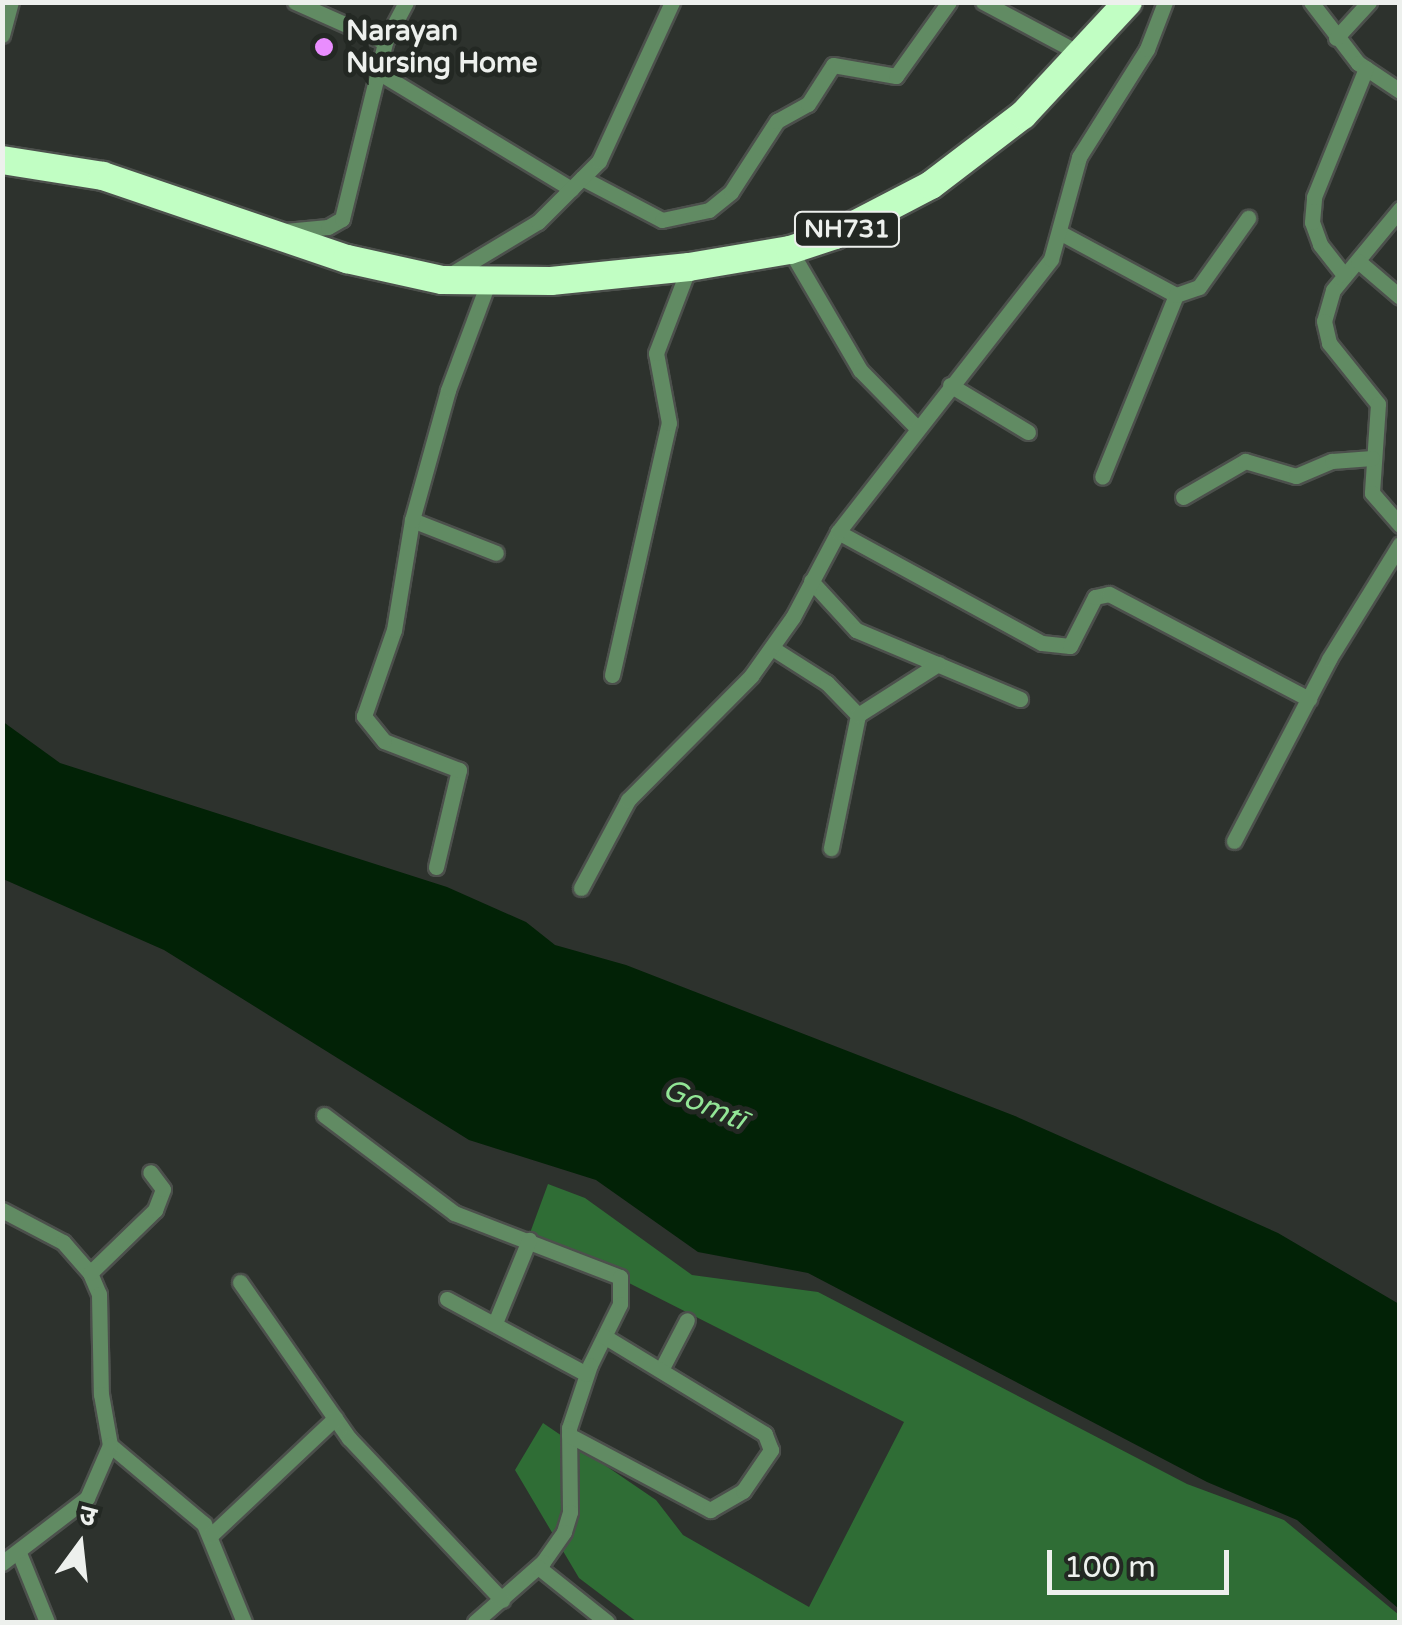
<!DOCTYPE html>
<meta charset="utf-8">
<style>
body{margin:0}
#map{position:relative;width:1402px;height:1625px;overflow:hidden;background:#2d322d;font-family:"Varela Round","Noto Sans Devanagari",sans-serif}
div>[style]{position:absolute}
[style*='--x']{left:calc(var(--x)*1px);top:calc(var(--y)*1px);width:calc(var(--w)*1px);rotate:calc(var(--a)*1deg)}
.forest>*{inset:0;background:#2f6d35}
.water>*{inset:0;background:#022206}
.roads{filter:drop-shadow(2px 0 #4c504c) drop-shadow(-2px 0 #4c504c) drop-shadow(0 2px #4c504c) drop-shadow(0 -2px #4c504c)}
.street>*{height:15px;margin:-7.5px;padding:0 7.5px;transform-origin:7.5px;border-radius:7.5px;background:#618b63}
.highway>*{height:28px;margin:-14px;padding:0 14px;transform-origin:14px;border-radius:14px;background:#c1fec3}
.dots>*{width:28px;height:28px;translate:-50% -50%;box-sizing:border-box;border:5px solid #232823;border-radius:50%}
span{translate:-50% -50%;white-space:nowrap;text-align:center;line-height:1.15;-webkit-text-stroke:10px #232823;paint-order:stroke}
.shield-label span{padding:2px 8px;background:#232823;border:2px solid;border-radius:8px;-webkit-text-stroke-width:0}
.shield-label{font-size:25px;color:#edf0ed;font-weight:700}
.poi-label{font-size:28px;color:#edf0ed;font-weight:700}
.left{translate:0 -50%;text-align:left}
.water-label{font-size:30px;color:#92e696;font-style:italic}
.frame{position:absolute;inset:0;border:5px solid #edf0ed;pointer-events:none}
.north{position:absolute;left:30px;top:1495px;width:100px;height:100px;-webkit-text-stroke:8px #232823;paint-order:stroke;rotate:15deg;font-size:28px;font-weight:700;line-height:40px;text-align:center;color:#edf0ed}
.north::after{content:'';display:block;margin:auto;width:35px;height:45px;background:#edf0ed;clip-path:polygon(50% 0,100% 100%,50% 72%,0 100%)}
.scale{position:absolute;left:1047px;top:1550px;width:182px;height:45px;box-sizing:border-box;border:5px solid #edf0ed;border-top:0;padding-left:12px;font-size:30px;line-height:35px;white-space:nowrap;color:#edf0ed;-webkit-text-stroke:8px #232823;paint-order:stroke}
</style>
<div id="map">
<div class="forest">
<div style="clip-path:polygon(548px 1184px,585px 1198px,692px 1275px,818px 1292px,1187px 1484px,1284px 1520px,1399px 1615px,1399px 1622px,637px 1622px,579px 1578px,515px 1470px,543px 1423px,656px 1500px,683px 1535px,809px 1607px,904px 1422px,530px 1233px)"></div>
</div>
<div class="water">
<div style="clip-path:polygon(2px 721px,60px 763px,447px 887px,526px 922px,555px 945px,626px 965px,1015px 1116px,1278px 1233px,1399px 1304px,1399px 1609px,1297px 1520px,1207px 1482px,808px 1273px,698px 1252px,596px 1180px,469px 1140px,164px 950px,3px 879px)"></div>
</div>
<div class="roads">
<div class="street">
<div style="--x:295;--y:2;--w:98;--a:24"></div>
<div style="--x:983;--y:2;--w:111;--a:28"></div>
<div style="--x:1311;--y:2;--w:77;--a:52.4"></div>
<div style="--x:1358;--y:63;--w:50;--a:33.7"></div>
<div style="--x:2;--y:35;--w:34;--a:-75"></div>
<div style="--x:1336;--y:38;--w:49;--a:-47.5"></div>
<div style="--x:378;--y:72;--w:226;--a:31.2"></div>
<div style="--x:582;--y:178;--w:90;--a:27.7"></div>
<div style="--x:662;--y:220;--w:48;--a:-12"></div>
<div style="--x:709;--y:210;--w:28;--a:-39"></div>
<div style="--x:731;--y:192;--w:85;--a:-57.1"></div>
<div style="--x:777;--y:121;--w:35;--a:-29"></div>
<div style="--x:808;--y:104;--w:46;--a:-57.3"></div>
<div style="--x:833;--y:65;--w:64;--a:9.9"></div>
<div style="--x:896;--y:76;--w:91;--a:-54.4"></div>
<div style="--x:1400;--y:209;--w:105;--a:129.6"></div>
<div style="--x:1333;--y:290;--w:32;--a:106"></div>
<div style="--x:1324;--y:321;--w:23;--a:77"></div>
<div style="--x:1329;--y:343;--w:78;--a:51.2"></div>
<div style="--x:1378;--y:404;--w:89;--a:93.9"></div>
<div style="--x:1372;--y:493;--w:43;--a:48.8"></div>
<div style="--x:285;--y:231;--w:43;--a:-5.3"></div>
<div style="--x:328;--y:227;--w:16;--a:-30"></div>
<div style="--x:342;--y:219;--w:182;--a:-76.3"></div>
<div style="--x:385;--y:42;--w:45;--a:-62.3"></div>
<div style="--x:1059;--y:232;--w:133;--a:28.3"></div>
<div style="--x:1176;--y:295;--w:196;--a:112.1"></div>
<div style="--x:790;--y:250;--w:139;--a:59.7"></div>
<div style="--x:860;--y:370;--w:81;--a:45.5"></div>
<div style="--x:1358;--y:261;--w:55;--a:40.6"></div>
<div style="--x:1344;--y:275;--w:39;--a:-128"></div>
<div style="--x:1320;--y:244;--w:23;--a:-110"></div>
<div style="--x:1312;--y:222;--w:25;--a:-85"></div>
<div style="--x:1314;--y:197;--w:139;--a:-68"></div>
<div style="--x:448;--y:276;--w:105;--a:-31"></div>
<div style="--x:538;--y:222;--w:86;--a:-45"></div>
<div style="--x:599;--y:161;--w:175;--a:-65.3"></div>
<div style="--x:1176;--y:295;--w:24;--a:-19"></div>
<div style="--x:1199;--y:287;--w:85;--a:-54.6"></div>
<div style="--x:950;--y:385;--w:91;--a:31.1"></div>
<div style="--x:1183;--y:497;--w:72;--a:-30.1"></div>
<div style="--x:1245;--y:461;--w:53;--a:16.4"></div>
<div style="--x:1296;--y:476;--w:39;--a:-23"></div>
<div style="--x:1332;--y:461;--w:40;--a:-4.3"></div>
<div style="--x:412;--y:520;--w:90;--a:21.4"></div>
<div style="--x:838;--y:532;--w:232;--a:28.6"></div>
<div style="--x:1042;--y:643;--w:28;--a:6"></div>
<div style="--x:1070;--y:646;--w:55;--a:-63"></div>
<div style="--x:1095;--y:597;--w:14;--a:-12"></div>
<div style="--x:1109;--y:594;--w:226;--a:27.7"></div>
<div style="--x:811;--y:581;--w:67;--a:47.4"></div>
<div style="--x:856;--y:630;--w:178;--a:22.8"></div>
<div style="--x:772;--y:648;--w:65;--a:32.5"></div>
<div style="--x:827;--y:683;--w:45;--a:45.9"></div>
<div style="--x:858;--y:715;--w:136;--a:101.5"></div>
<div style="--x:612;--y:675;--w:258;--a:-77.3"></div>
<div style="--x:669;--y:423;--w:71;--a:-100.5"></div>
<div style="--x:656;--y:353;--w:92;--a:-69"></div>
<div style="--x:858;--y:715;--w:95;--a:-32.5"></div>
<div style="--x:1234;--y:841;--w:205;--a:-62.4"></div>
<div style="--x:1329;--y:659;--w:135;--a:-58.3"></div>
<div style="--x:436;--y:867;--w:100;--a:-76.7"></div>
<div style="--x:459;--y:770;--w:80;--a:-158.9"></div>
<div style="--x:384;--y:741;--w:32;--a:-129"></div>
<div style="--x:364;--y:716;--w:91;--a:-70.8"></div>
<div style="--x:394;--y:630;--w:111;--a:-80.7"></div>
<div style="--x:412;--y:520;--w:135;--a:-74.5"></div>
<div style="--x:448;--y:390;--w:114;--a:-69.5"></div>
<div style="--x:581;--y:888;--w:100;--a:-61.9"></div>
<div style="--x:628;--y:800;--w:175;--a:-45.2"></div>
<div style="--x:751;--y:676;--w:72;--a:-54.6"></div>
<div style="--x:793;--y:617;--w:96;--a:-62.1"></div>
<div style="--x:838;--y:532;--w:346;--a:-52"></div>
<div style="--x:1051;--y:259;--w:106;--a:-74.6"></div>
<div style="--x:1079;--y:157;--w:128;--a:-57.8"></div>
<div style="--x:1147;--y:49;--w:50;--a:-69"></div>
<div style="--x:324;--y:1115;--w:163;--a:37"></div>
<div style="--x:454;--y:1213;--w:178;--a:21.1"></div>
<div style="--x:620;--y:1277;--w:27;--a:90"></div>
<div style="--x:620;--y:1304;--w:68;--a:116.2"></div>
<div style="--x:590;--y:1365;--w:66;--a:108.4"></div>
<div style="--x:569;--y:1428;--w:84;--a:89.3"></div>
<div style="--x:570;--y:1512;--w:21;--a:107"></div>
<div style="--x:564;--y:1532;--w:37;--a:125"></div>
<div style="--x:543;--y:1562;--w:91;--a:138.6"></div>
<div style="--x:2;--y:1210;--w:69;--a:27.7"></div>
<div style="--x:63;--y:1242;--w:41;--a:48.9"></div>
<div style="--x:90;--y:1273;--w:23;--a:67"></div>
<div style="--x:99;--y:1294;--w:100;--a:88.9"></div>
<div style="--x:101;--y:1394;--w:52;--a:80"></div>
<div style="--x:110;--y:1445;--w:123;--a:40"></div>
<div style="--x:204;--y:1524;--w:106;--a:67.8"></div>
<div style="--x:90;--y:1273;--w:91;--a:-44.1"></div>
<div style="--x:155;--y:1210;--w:22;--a:-69"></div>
<div style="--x:163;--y:1189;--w:21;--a:-127"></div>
<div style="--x:240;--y:1282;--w:190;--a:55.1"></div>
<div style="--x:349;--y:1438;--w:223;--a:46.6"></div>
<div style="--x:447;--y:1299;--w:158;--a:28.3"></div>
<div style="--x:495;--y:1323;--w:90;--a:-67.7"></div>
<div style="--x:661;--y:1370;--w:56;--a:-62.5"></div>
<div style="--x:569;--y:1435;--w:160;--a:28"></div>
<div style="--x:710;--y:1510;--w:38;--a:-30"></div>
<div style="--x:743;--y:1491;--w:50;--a:-55.7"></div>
<div style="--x:771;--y:1450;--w:17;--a:-111"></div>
<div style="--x:765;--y:1434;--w:188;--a:-148.7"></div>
<div style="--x:210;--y:1536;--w:172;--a:-43.3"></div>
<div style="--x:19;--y:1553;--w:74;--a:67.9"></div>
<div style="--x:2;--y:1563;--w:107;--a:-37.4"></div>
<div style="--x:87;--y:1498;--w:58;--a:-66.5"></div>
<div style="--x:538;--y:1567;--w:88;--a:38.6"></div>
</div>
<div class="highway">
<div style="--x:2;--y:160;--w:102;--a:9"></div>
<div style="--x:103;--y:176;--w:258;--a:18.8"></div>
<div style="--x:347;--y:259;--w:97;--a:12.5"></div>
<div style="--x:442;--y:280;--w:109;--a:0.5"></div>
<div style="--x:551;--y:281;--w:139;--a:-5.8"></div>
<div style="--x:689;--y:267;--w:102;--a:-9.6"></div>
<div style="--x:790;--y:250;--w:47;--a:-18.4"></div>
<div style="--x:835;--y:235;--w:108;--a:-27.5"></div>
<div style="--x:931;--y:185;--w:116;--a:-37.3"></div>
<div style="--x:1023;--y:115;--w:154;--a:-47.1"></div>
</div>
</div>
<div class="dots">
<div style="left:324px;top:47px;background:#e98dfe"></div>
</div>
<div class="shield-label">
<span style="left:847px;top:229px">NH731</span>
</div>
<div class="poi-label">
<span class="left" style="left:346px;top:47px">Narayan<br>Nursing Home</span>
</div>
<div class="water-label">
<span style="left:704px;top:1105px;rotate:23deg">Gomtī</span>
</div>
<div class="frame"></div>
<div class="north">उ</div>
<div class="scale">100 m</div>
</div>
